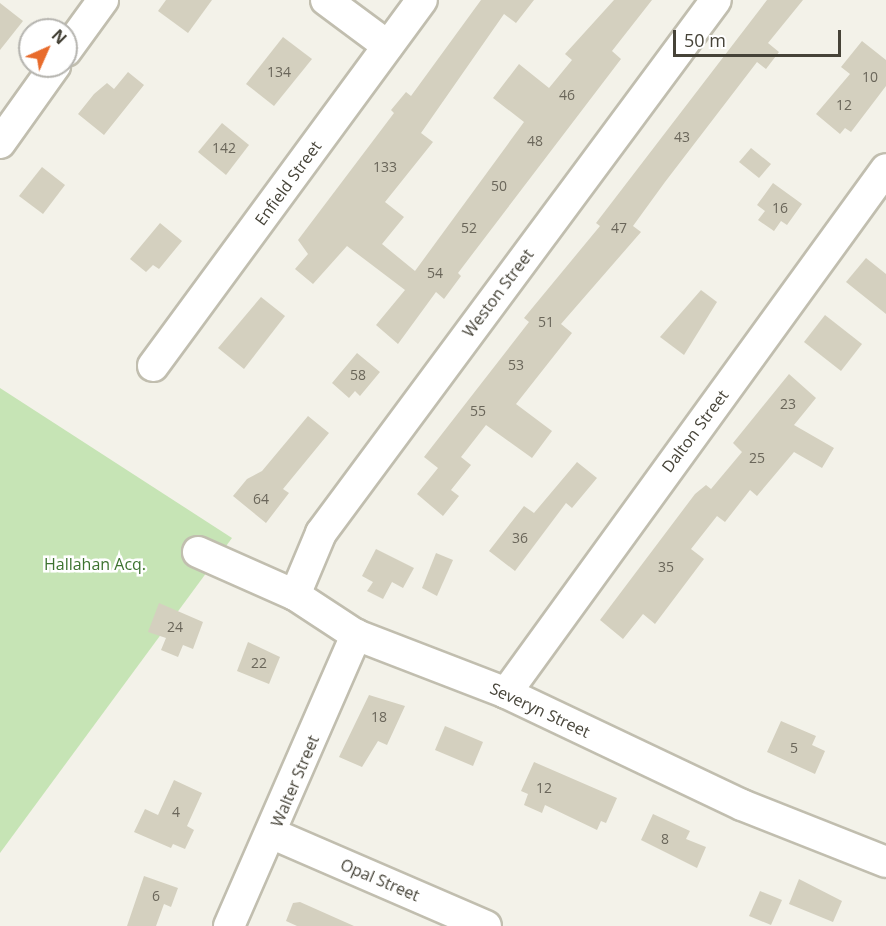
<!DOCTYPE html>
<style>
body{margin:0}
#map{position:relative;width:886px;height:926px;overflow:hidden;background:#f3f2e9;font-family:"Open Sans",sans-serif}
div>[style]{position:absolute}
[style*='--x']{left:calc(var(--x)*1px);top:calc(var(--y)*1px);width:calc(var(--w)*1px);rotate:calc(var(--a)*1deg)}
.green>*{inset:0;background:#c6e4b5}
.building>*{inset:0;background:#d4d0bf}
.roads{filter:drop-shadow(2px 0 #c1beaf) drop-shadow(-2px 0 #c1beaf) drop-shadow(0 2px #c1beaf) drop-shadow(0 -2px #c1beaf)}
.minor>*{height:30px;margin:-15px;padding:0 15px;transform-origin:15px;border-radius:15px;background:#fff}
span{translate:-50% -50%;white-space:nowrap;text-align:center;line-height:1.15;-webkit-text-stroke:5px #fff;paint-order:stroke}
.number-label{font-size:14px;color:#6a665a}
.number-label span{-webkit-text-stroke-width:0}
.street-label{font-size:16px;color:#464338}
.park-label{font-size:16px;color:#3d7330}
.north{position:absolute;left:18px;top:18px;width:60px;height:60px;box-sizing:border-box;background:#fff;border:2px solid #b5b4af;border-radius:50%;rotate:45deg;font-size:16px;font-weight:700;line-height:24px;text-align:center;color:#464338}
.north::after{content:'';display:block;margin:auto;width:21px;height:27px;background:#e86b2b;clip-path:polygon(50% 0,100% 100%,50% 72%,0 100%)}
.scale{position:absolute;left:673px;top:30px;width:168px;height:27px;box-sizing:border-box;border:3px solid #464338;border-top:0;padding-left:8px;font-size:18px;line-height:21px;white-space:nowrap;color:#464338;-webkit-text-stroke:4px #fff;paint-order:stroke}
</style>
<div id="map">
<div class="green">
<div style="clip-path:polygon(0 388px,232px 538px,0 853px)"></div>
</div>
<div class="building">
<div style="clip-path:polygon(166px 0,212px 0,188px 33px,158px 11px)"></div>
<div style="clip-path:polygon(481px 0,534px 0,516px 23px,504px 14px,421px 133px,433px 142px,385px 202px,404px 217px,382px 244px,415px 271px,524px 122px,493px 98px,519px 64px,549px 88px,572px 60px,565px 54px,614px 0,652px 0,612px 51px,621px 59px,458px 273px,461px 276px,444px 299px,436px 292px,398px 344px,376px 325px,405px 290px,347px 246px,313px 284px,295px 269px,308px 254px,298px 240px,394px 113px,391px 110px,406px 92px,411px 96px)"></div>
<div style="clip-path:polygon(767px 0,803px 0,768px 43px,779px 52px,766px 69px,757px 62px,665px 182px,633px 226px,641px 232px,561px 324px,572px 333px,516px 404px,552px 431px,532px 458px,486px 425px,461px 457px,471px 465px,451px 490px,459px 496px,443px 516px,417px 494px,438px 468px,424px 457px,529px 322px,524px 318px,600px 226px,596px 223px)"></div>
<div style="clip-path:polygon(0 3px,23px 21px,0 50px)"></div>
<div style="clip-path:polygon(283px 37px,312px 59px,274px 106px,246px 84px)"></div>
<div style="clip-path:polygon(862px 41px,886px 60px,886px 86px,851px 132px,845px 128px,840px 134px,816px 114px,850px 74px,841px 67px)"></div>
<div style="clip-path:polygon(128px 72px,144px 85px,104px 135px,78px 114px,94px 94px,107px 83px,114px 89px)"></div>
<div style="clip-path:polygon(222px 123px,249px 145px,226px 175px,198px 152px)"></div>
<div style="clip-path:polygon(751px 148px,771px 164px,759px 178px,739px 162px)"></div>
<div style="clip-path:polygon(42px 167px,65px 185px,43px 214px,19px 196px)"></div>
<div style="clip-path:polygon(773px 183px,802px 204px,787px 225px,781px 221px,774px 231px,758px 220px,765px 211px,757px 205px)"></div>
<div style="clip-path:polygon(160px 223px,182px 241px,159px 269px,153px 265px,146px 272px,130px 259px)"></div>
<div style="clip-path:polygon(866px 258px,886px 274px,886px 314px,846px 282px)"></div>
<div style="clip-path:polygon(701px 290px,717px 302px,684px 355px,660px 337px)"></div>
<div style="clip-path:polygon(261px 297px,285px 316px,244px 369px,218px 348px)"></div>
<div style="clip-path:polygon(825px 315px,862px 344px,841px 371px,804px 342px)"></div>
<div style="clip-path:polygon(357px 353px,380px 372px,360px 396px,355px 391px,349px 398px,332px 383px)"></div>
<div style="clip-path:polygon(789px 374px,816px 398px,794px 425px,834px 448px,822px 468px,794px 452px,757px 496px,750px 490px,725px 522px,717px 516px,691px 549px,704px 559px,655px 624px,643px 614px,623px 639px,600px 620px,695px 494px,706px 485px,711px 489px,742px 452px,733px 443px)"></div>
<div style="clip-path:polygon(308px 416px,329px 433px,283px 489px,289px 493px,266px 523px,233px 496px,247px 479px,262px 471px)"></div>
<div style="clip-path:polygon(577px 462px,597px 478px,572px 508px,566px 503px,515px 571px,489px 551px,524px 506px,534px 513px)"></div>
<div style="clip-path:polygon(376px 549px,414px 568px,403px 588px,392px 582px,383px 599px,367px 591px,373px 582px,362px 576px)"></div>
<div style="clip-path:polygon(436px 553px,453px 560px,437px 596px,422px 588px)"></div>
<div style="clip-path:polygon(159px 603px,203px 622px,193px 649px,183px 645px,178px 657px,161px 650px,166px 638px,148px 632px)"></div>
<div style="clip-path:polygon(248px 642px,280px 657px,269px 684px,237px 671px)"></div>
<div style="clip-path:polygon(369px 695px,405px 706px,387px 745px,378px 741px,362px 767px,339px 757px)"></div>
<div style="clip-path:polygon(781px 721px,816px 736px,812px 745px,825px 751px,815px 774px,767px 752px)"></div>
<div style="clip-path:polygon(445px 726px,483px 742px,473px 766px,435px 750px)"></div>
<div style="clip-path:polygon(534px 762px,617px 798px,606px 823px,601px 821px,597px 830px,545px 805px,542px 813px,524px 805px,528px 794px,521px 791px)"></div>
<div style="clip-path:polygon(174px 780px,202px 793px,187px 826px,194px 830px,185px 849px,173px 844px,171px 848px,134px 832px,145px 809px,158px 815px)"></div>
<div style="clip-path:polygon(653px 814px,690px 831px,686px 839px,706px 847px,697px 868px,641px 840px)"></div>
<div style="clip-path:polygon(144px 876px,178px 888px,171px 907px,164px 904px,156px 926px,127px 926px)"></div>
<div style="clip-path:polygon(799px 879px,842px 901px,833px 922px,789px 904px)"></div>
<div style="clip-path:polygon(760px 891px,782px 900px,771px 925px,749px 916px)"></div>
<div style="clip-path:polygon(300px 902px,354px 926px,297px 926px,286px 921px,293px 903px)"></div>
</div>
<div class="roads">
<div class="minor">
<div style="--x:326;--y:0;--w:77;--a:36.6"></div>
<div style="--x:66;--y:51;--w:63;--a:-54"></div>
<div style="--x:0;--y:143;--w:95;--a:-54.5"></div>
<div style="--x:153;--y:366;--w:454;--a:-53.7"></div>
<div style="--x:198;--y:552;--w:106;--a:23.9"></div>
<div style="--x:295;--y:595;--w:73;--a:33.3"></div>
<div style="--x:356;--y:635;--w:161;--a:21.1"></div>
<div style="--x:506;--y:693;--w:261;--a:25.4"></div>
<div style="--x:742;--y:805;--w:155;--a:21.6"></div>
<div style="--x:295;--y:595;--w:67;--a:-67.2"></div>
<div style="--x:321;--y:533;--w:663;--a:-53.46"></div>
<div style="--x:506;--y:693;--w:647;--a:-54.05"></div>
<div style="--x:273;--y:834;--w:232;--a:23.4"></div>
<div style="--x:229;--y:926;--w:318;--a:-66.4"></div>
</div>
</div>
<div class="number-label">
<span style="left:279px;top:72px">134</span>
<span style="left:870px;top:77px">10</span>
<span style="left:567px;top:95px">46</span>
<span style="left:844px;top:105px">12</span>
<span style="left:682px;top:137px">43</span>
<span style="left:535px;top:141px">48</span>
<span style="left:224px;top:148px">142</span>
<span style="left:385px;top:167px">133</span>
<span style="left:499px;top:186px">50</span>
<span style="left:780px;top:208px">16</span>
<span style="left:469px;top:228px">52</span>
<span style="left:619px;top:228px">47</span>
<span style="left:435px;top:273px">54</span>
<span style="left:546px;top:322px">51</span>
<span style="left:516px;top:365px">53</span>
<span style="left:358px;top:375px">58</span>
<span style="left:788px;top:404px">23</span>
<span style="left:478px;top:411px">55</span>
<span style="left:757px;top:458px">25</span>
<span style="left:261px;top:499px">64</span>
<span style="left:520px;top:538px">36</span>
<span style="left:666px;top:567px">35</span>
<span style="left:175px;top:627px">24</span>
<span style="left:259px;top:663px">22</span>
<span style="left:379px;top:717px">18</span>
<span style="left:794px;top:748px">5</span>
<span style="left:544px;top:788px">12</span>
<span style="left:176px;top:812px">4</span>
<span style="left:665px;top:839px">8</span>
<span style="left:156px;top:896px">6</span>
</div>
<div class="street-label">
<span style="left:288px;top:183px;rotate:-54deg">Enfield Street</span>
<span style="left:498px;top:293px;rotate:-53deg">Weston Street</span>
<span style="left:695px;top:431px;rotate:-53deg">Dalton Street</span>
<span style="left:540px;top:710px;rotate:25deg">Severyn Street</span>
<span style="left:295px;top:781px;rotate:-67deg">Walter Street</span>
<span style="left:380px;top:880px;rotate:23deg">Opal Street</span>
</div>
<div class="park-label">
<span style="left:95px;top:564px">Hallahan Acq.</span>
</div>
<div class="north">N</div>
<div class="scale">50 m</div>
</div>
